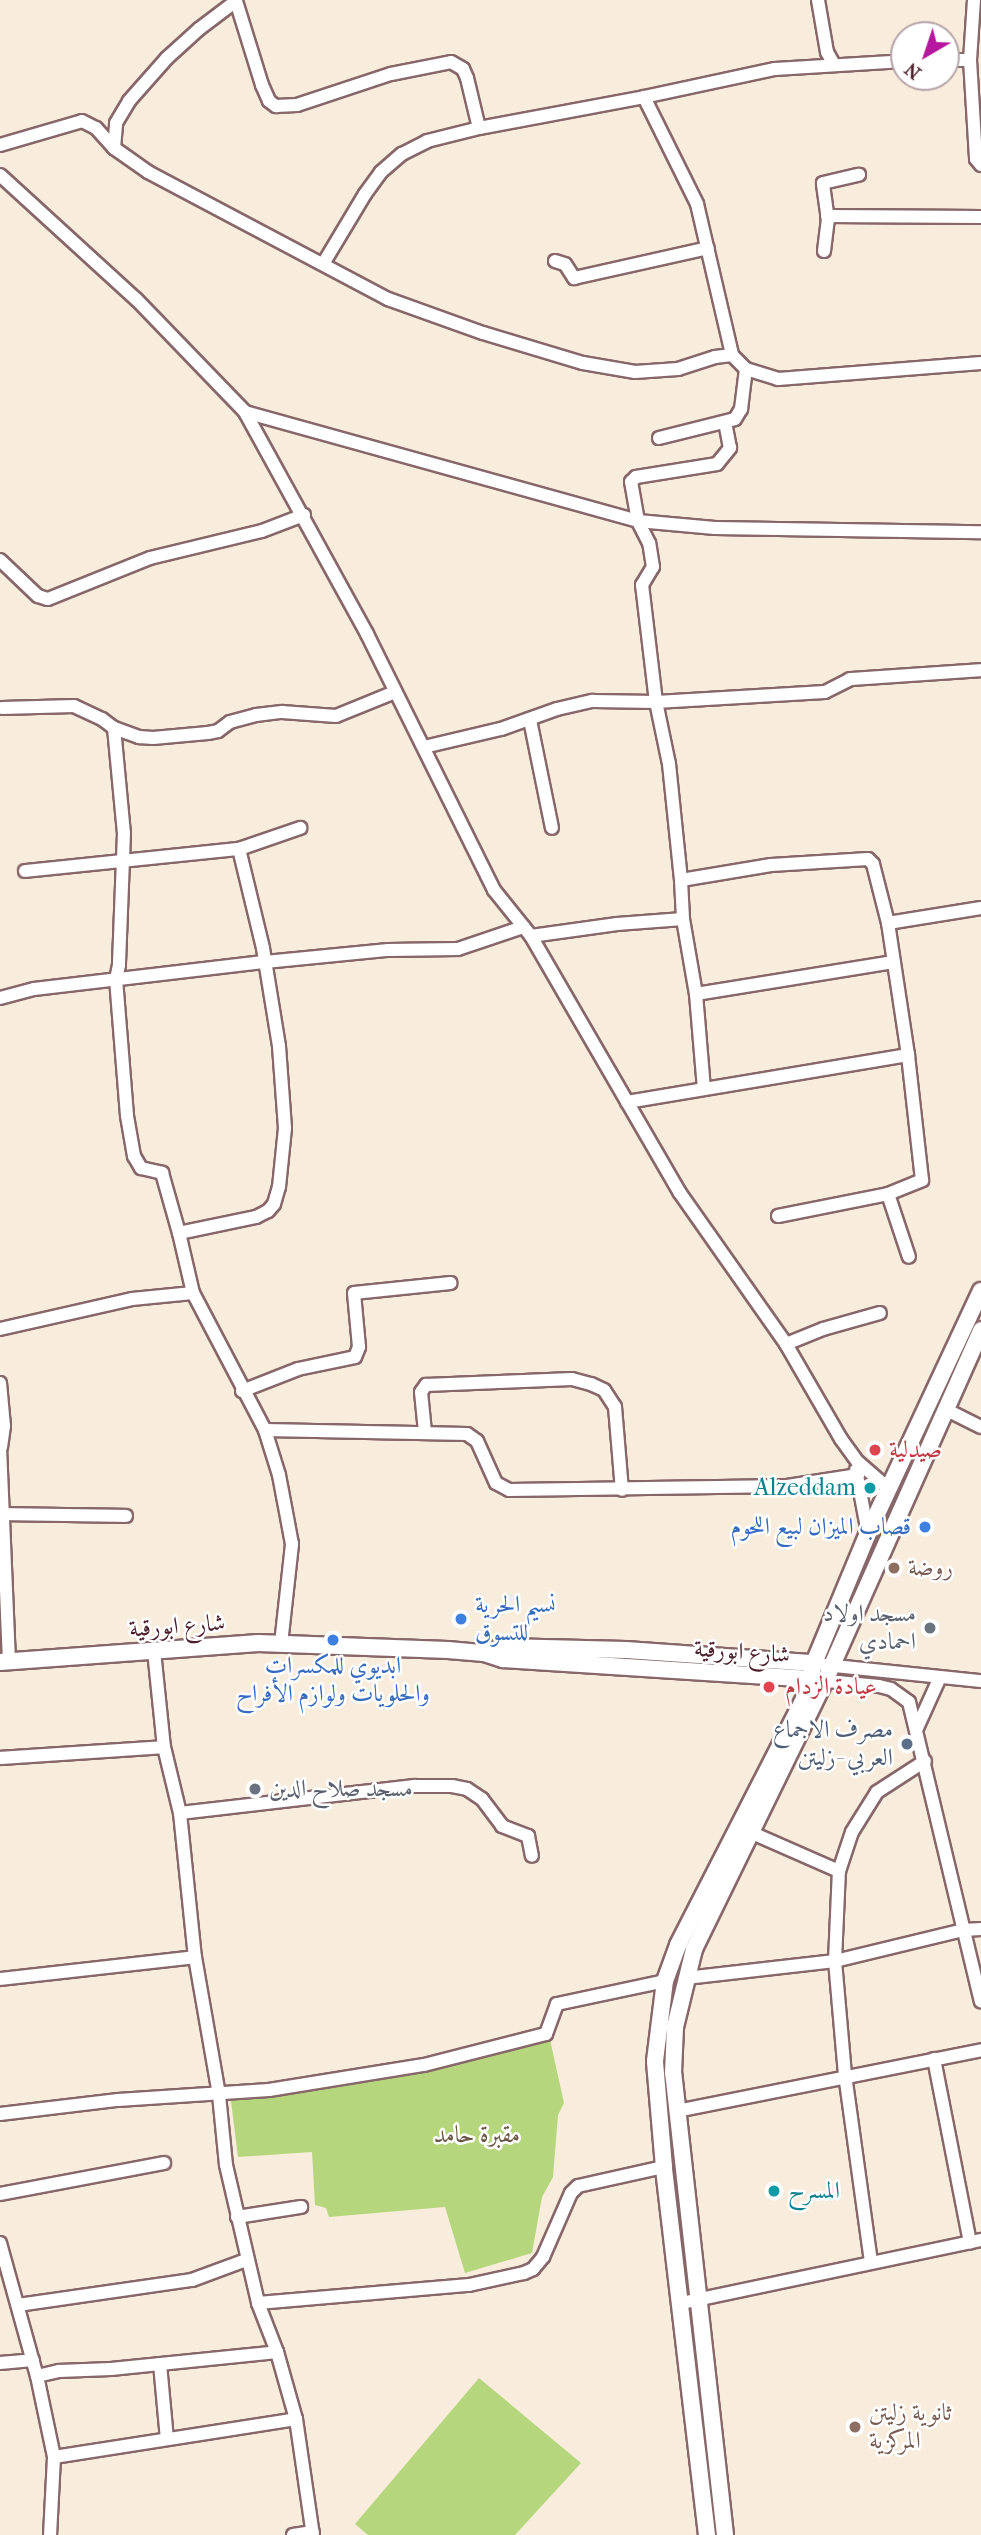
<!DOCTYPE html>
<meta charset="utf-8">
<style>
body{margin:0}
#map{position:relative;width:981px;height:2535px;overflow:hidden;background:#f8ecdc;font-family:"IM FELL French Canon",Amiri,serif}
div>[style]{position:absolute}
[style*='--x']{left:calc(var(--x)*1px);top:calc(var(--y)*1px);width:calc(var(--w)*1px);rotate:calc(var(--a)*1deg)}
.green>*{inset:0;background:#b6d67d}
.roads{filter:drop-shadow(2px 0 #876769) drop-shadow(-2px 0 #876769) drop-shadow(0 2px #876769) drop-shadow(0 -2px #876769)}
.minor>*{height:12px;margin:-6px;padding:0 6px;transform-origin:6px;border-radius:6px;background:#fff}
.major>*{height:16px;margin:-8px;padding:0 8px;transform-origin:8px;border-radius:8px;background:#fff}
.dots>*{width:19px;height:19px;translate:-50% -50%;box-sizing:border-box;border:4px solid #fff;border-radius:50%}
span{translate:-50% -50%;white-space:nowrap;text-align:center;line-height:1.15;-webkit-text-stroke:5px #fff;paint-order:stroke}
.health-label{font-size:24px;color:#be3a42}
.left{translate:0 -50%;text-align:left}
.culture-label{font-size:24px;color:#0d838f}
.right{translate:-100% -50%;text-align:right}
.shop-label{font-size:24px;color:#366cbe}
.education-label{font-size:24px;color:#785e54}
.worship-label{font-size:24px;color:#5b616d}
.street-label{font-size:24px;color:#4a1f2b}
.service-label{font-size:24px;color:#4e5e75}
.park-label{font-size:24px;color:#6a5644}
.north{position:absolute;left:890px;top:21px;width:70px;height:70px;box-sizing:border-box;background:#fff;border:2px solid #b7a5aa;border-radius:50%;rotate:219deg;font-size:19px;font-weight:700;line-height:28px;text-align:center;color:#4a1f2b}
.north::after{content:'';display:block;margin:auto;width:24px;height:32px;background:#b5179e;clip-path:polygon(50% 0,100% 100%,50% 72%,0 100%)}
</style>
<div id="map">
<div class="green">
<div style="clip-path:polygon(549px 2035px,564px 2103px,558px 2115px,553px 2177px,542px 2197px,532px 2253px,465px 2273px,445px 2207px,329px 2217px,326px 2208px,315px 2205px,312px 2152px,238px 2157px,230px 2093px,419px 2068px)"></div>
<div style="clip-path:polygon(479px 2378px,581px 2463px,515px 2535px,368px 2535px,355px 2524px)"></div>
</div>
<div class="roads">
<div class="minor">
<div style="--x:818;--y:0;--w:53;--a:80.2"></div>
<div style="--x:827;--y:52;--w:13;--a:61"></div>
<div style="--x:974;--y:0;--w:60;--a:93.8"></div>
<div style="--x:970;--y:60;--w:99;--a:86.5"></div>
<div style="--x:976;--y:159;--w:8;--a:50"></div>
<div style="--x:946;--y:60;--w:24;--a:0"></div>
<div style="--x:644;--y:97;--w:134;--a:-12.1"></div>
<div style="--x:775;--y:69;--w:129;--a:-3.5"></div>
<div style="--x:0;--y:145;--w:85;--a:-16.3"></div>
<div style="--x:82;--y:121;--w:16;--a:27"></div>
<div style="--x:96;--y:128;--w:27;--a:48"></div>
<div style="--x:114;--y:148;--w:25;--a:-85"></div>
<div style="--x:116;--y:123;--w:26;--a:-59"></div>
<div style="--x:129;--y:101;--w:57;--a:-48.5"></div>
<div style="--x:167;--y:58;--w:43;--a:-42.2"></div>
<div style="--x:199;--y:29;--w:46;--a:-37.1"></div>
<div style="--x:236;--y:1;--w:88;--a:72.8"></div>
<div style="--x:262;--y:85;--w:17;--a:66"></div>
<div style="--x:269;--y:101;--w:9;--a:36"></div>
<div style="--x:276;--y:106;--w:21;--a:-3"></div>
<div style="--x:297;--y:105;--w:99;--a:-18.3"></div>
<div style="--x:391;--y:74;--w:61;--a:-11.3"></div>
<div style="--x:451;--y:62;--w:14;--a:30"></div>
<div style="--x:463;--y:69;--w:10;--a:66"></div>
<div style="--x:467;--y:78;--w:51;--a:76.5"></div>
<div style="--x:479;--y:128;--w:168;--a:-10.6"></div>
<div style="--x:644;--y:97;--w:119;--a:63.6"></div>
<div style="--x:697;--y:204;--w:155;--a:76.9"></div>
<div style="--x:732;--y:355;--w:20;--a:45"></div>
<div style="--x:746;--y:369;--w:34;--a:17"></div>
<div style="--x:778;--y:379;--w:204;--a:-4.5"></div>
<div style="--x:114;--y:148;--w:42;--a:35.2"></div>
<div style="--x:148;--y:172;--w:272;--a:27.9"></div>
<div style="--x:388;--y:299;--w:101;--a:19.7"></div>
<div style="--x:483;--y:333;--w:104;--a:16.7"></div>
<div style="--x:583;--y:363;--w:53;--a:9.8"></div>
<div style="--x:635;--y:372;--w:43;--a:-4"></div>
<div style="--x:678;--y:369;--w:39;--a:-18"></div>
<div style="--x:715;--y:357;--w:17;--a:-7"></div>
<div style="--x:0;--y:175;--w:185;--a:42.4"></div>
<div style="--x:137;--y:300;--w:156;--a:46"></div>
<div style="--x:245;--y:412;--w:253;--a:61.2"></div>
<div style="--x:367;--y:634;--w:286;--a:63.6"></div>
<div style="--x:494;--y:890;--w:59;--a:51.2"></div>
<div style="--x:531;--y:936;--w:297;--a:59.9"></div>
<div style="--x:680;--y:1193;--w:184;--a:54.9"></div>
<div style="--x:786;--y:1344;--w:110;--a:59.9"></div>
<div style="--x:841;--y:1439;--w:29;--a:54"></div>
<div style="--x:858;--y:1462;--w:40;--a:41"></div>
<div style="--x:827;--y:216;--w:154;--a:0.4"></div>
<div style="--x:824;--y:251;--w:31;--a:-83"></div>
<div style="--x:828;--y:220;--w:37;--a:-98"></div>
<div style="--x:823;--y:183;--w:37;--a:-13"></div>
<div style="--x:555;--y:261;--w:10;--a:17"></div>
<div style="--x:565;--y:264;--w:17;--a:57"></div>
<div style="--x:574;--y:278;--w:137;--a:-12.6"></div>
<div style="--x:323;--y:264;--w:82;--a:-59"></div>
<div style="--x:365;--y:194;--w:27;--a:-54"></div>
<div style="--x:381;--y:172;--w:28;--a:-41"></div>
<div style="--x:402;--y:154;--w:28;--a:-27"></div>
<div style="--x:427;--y:141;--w:54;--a:-14"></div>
<div style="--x:245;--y:412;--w:408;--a:15.5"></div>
<div style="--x:638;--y:521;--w:77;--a:5.2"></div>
<div style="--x:715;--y:528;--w:266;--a:0.9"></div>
<div style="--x:659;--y:438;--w:78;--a:-14"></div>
<div style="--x:735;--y:419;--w:12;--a:-59"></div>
<div style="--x:741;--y:409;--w:40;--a:-82.9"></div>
<div style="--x:0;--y:560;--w:52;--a:43.5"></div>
<div style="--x:38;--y:596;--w:10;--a:17"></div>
<div style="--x:48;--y:599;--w:110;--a:-21.9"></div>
<div style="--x:150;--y:558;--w:115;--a:-13.6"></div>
<div style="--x:262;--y:531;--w:45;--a:-20.9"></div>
<div style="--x:2;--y:708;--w:72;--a:-1.6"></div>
<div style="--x:74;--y:706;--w:31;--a:25"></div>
<div style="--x:102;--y:719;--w:15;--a:37"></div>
<div style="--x:114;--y:728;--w:105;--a:84.6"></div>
<div style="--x:124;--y:833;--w:132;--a:92.2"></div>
<div style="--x:119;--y:965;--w:14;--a:102"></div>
<div style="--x:116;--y:979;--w:137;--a:85.4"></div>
<div style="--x:127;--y:1116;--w:41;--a:80.1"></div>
<div style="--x:134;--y:1156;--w:14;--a:60"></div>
<div style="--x:141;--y:1168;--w:22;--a:13"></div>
<div style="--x:162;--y:1173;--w:62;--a:74.2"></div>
<div style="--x:530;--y:720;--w:110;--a:78.5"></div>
<div style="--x:114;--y:728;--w:27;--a:20"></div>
<div style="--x:139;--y:737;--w:14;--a:4"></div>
<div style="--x:153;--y:738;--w:55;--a:-5.2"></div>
<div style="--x:208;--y:733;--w:10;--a:-11"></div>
<div style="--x:218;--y:731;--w:15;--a:-37"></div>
<div style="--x:230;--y:722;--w:27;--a:-15"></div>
<div style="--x:256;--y:715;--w:26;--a:-7"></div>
<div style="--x:282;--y:712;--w:54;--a:4.2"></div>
<div style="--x:336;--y:716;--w:64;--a:-22.1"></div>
<div style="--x:424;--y:747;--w:79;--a:-13.2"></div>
<div style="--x:501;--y:729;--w:59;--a:-19.7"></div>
<div style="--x:557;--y:709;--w:37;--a:-13"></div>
<div style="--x:593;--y:701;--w:63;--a:0.9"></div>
<div style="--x:656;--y:702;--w:169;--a:-3.4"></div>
<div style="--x:825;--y:692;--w:28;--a:-27"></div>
<div style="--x:850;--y:679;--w:131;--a:-3.9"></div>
<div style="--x:25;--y:871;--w:215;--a:-5.9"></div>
<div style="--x:681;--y:880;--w:117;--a:-95.9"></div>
<div style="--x:669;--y:764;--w:63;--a:-101.8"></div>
<div style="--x:656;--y:702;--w:118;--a:-96.8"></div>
<div style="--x:642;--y:585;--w:21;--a:-59"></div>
<div style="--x:653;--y:567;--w:24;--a:-99"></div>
<div style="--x:649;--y:543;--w:25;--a:-117"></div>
<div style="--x:638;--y:521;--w:40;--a:-100"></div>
<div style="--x:631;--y:482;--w:7;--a:-45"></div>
<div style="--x:636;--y:477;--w:82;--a:-9.1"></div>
<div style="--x:717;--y:464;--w:21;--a:-51"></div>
<div style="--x:730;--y:448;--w:25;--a:-101"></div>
<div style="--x:888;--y:923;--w:61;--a:-104.3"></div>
<div style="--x:873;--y:864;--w:7;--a:-135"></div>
<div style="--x:868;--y:859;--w:97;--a:176.5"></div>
<div style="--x:771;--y:865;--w:91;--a:170.5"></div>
<div style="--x:681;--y:880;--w:39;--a:87"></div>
<div style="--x:683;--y:919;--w:76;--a:80.2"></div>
<div style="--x:696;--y:994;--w:200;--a:-9.2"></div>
<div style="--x:531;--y:936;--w:87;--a:-7.9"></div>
<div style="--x:617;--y:924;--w:66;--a:-4.3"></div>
<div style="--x:696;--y:994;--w:95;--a:85.2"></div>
<div style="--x:0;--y:998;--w:35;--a:-15"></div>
<div style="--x:34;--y:989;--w:233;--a:-6.7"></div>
<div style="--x:265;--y:962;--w:124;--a:-5.6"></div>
<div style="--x:388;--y:950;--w:70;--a:-0.8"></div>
<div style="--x:458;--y:949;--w:69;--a:-18.7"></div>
<div style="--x:627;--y:1102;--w:285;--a:-9.5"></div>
<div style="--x:908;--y:1055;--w:134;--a:-98.6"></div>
<div style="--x:888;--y:923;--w:94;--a:-9.2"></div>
<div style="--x:888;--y:1194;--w:66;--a:71.6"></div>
<div style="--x:778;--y:1216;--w:112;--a:-11.3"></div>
<div style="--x:888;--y:1194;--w:37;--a:-22"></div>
<div style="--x:922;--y:1180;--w:126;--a:-96.4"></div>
<div style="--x:0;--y:1329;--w:135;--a:-12.8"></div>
<div style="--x:132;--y:1299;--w:61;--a:-5.6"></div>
<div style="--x:786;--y:1344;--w:40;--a:-22"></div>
<div style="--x:823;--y:1329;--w:59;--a:-15.7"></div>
<div style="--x:0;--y:1383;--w:43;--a:84.7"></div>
<div style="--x:4;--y:1426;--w:21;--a:98"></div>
<div style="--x:242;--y:1391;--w:60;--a:-21.4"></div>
<div style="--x:298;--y:1369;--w:58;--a:-11.9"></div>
<div style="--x:355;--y:1357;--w:11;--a:-68"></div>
<div style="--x:359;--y:1347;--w:54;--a:-95.3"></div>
<div style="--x:354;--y:1293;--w:97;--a:-5.9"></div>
<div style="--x:945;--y:1409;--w:40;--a:26.6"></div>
<div style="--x:265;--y:1430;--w:202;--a:1.1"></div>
<div style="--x:467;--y:1434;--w:12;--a:35"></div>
<div style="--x:477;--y:1441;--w:46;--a:65.7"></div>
<div style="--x:496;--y:1483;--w:15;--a:28"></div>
<div style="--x:509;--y:1490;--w:278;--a:-0.8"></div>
<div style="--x:787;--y:1486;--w:72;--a:-8.8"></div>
<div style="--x:425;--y:1432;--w:40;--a:-95.7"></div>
<div style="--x:421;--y:1392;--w:9;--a:-54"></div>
<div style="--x:426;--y:1385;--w:146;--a:-2.4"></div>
<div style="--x:572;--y:1379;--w:20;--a:15"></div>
<div style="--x:591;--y:1384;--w:14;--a:25"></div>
<div style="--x:604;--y:1390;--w:20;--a:57"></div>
<div style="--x:615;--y:1407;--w:83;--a:85.2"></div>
<div style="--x:0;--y:1447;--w:215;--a:87.6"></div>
<div style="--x:856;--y:1470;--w:64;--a:79.2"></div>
<div style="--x:4;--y:1514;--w:122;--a:0.9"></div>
<div style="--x:281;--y:1644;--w:101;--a:-83.7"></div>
<div style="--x:292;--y:1544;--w:70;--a:-100.7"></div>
<div style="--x:279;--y:1475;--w:47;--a:-107.3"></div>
<div style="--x:265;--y:1430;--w:155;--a:-117.7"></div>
<div style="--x:193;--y:1293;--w:62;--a:-103.1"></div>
<div style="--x:179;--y:1233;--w:79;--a:-11.7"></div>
<div style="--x:256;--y:1217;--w:13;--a:-27"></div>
<div style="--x:268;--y:1211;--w:9;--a:-49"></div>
<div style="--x:274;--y:1204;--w:18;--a:-74"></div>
<div style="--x:279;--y:1187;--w:59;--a:-84.2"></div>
<div style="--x:285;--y:1128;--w:82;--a:-94.2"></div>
<div style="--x:279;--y:1046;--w:99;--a:-99.3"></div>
<div style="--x:263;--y:948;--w:102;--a:-103.6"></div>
<div style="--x:239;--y:849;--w:65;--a:-19"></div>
<div style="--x:154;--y:1651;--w:97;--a:84.1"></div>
<div style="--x:164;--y:1747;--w:68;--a:76.4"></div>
<div style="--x:180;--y:1813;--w:145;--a:84.1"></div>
<div style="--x:195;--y:1957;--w:140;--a:80.1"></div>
<div style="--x:219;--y:2095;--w:70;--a:84.3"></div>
<div style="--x:226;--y:2165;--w:142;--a:76.9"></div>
<div style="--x:258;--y:2303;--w:53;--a:68.8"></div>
<div style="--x:277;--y:2352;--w:70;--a:74.2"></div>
<div style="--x:296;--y:2419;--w:117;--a:81.7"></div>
<div style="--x:825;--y:1665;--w:157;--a:5.9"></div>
<div style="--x:817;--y:1680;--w:62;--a:5.5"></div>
<div style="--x:879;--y:1686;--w:12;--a:14"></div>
<div style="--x:891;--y:1689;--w:22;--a:36"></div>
<div style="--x:909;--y:1702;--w:308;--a:76.5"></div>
<div style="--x:917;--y:1728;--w:56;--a:-65.7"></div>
<div style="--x:0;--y:1758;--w:164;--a:-3.8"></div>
<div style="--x:180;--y:1813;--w:236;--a:-6.6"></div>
<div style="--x:414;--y:1786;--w:38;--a:0"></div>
<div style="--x:452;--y:1786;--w:15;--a:11"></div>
<div style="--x:467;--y:1789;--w:18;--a:34"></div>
<div style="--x:482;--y:1799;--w:34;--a:53"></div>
<div style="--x:502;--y:1826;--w:28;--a:21"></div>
<div style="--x:528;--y:1836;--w:20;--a:79"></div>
<div style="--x:752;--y:1833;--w:95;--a:23.6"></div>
<div style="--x:686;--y:1978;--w:150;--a:-6.5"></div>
<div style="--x:835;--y:1961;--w:132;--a:-13.6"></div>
<div style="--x:963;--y:1930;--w:18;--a:-3"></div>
<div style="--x:0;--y:1979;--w:196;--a:-6.4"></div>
<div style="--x:934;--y:2059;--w:187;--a:78.9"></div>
<div style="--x:677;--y:2111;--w:310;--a:-11.3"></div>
<div style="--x:0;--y:2114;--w:119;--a:-6.8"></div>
<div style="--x:118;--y:2100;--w:151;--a:-3.8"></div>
<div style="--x:269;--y:2090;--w:157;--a:-9.2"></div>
<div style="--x:424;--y:2065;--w:126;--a:-14.3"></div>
<div style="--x:546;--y:2034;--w:32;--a:-70"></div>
<div style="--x:557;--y:2004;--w:110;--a:-12"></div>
<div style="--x:0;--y:2194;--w:167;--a:-10.7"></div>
<div style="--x:237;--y:2217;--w:65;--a:-8.9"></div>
<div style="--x:0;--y:2243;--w:138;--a:74.5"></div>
<div style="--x:37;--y:2376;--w:83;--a:78.1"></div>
<div style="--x:54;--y:2457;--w:78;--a:92.9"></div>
<div style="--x:871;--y:2262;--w:189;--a:-97.9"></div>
<div style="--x:845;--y:2075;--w:114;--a:-95"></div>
<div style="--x:835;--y:1961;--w:90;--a:-87.5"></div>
<div style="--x:839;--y:1871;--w:41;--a:-71.6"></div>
<div style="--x:852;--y:1832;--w:47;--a:-58"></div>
<div style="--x:877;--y:1792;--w:57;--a:-32.9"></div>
<div style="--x:258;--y:2303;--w:212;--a:-4.9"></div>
<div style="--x:469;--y:2285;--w:56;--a:-12.3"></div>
<div style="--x:524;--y:2273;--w:10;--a:-24"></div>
<div style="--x:533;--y:2269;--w:16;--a:-50"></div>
<div style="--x:543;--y:2257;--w:70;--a:-66.4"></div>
<div style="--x:571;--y:2193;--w:10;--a:-45"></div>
<div style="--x:578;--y:2186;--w:88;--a:-12.5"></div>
<div style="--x:682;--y:2303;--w:306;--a:-11.9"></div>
<div style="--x:18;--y:2305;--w:176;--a:-8.2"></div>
<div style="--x:192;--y:2280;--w:58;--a:-20.3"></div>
<div style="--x:0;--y:2363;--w:33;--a:-5"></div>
<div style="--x:160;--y:2364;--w:75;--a:84.7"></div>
<div style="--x:37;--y:2376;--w:23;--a:-13"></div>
<div style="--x:59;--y:2371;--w:52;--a:-2.2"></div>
<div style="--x:111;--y:2369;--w:167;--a:-5.8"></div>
<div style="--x:54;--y:2457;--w:245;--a:-8.9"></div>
<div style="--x:293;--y:2535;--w:20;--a:-9"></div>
</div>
<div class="major">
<div style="--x:484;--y:1653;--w:20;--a:-18"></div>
<div style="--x:503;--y:1647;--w:123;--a:1.4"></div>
<div style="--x:626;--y:1650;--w:188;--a:4"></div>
<div style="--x:0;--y:1662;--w:259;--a:-4.2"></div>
<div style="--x:258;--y:1643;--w:190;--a:2.1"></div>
<div style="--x:448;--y:1650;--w:36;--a:5"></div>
<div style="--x:484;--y:1653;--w:20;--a:18"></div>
<div style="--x:503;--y:1659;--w:308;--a:3.7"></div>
<div style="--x:707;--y:2535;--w:371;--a:-96.7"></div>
<div style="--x:664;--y:2167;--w:106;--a:-94.9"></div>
<div style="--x:655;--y:2061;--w:81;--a:-82.9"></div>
<div style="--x:665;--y:1981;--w:38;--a:-70"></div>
<div style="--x:678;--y:1945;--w:276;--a:-62.9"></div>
<div style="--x:804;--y:1699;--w:37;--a:-74"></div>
<div style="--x:814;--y:1663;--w:141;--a:-67.4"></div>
<div style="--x:868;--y:1533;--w:267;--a:-65"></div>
<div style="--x:725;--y:2535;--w:465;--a:-96.4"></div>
<div style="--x:673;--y:2073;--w:46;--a:-87.5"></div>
<div style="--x:675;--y:2027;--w:80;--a:-76.3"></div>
<div style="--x:694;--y:1949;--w:298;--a:-64"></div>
<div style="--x:825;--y:1681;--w:384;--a:-66"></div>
</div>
</div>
<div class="dots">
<div style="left:875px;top:1450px;background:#e0444e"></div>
<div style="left:870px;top:1488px;background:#0f9aa8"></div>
<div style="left:925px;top:1527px;background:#3f7fe0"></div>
<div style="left:894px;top:1568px;background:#8d6e63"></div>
<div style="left:461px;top:1619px;background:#3f7fe0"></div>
<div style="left:930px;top:1628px;background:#6b7280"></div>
<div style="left:333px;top:1640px;background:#3f7fe0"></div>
<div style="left:769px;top:1687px;background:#e0444e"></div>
<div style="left:907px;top:1744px;background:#5c6f8a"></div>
<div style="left:255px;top:1789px;background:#6b7280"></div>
<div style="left:774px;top:2191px;background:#0f9aa8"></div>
<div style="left:855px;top:2427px;background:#8d6e63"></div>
</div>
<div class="health-label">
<span class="left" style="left:889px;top:1450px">صيدلية</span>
<span class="left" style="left:785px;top:1687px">عيادة الزدام</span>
</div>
<div class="culture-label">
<span class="right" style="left:856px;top:1488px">Alzeddam</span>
<span class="left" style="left:788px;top:2191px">المسرح</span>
</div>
<div class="shop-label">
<span class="right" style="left:911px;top:1527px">قصاب الميزان لبيع اللحوم</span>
<span class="left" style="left:475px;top:1619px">نسيم الحرية<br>للتسوق</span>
<span style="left:333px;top:1680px">ابديوي للمكسرات<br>والحلويات ولوازم الأفراح</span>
</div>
<div class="education-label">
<span class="left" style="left:908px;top:1568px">روضة</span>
<span class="left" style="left:869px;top:2427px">ثانوية زليتن<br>المركزية</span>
</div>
<div class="worship-label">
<span class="right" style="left:916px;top:1628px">مسجد اولاد<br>احمادي</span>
<span class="left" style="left:269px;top:1789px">مسجد صلاح الدين</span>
</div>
<div class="street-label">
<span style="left:177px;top:1626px;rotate:-4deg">شارع ابورقية</span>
<span style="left:742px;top:1652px;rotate:4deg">شارع ابورقية</span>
</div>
<div class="service-label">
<span class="right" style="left:893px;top:1744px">مصرف الاجماع<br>العربي -زليتن</span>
</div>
<div class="park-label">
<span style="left:477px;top:2135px">مقبرة حامد</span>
</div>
<div class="north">N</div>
</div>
